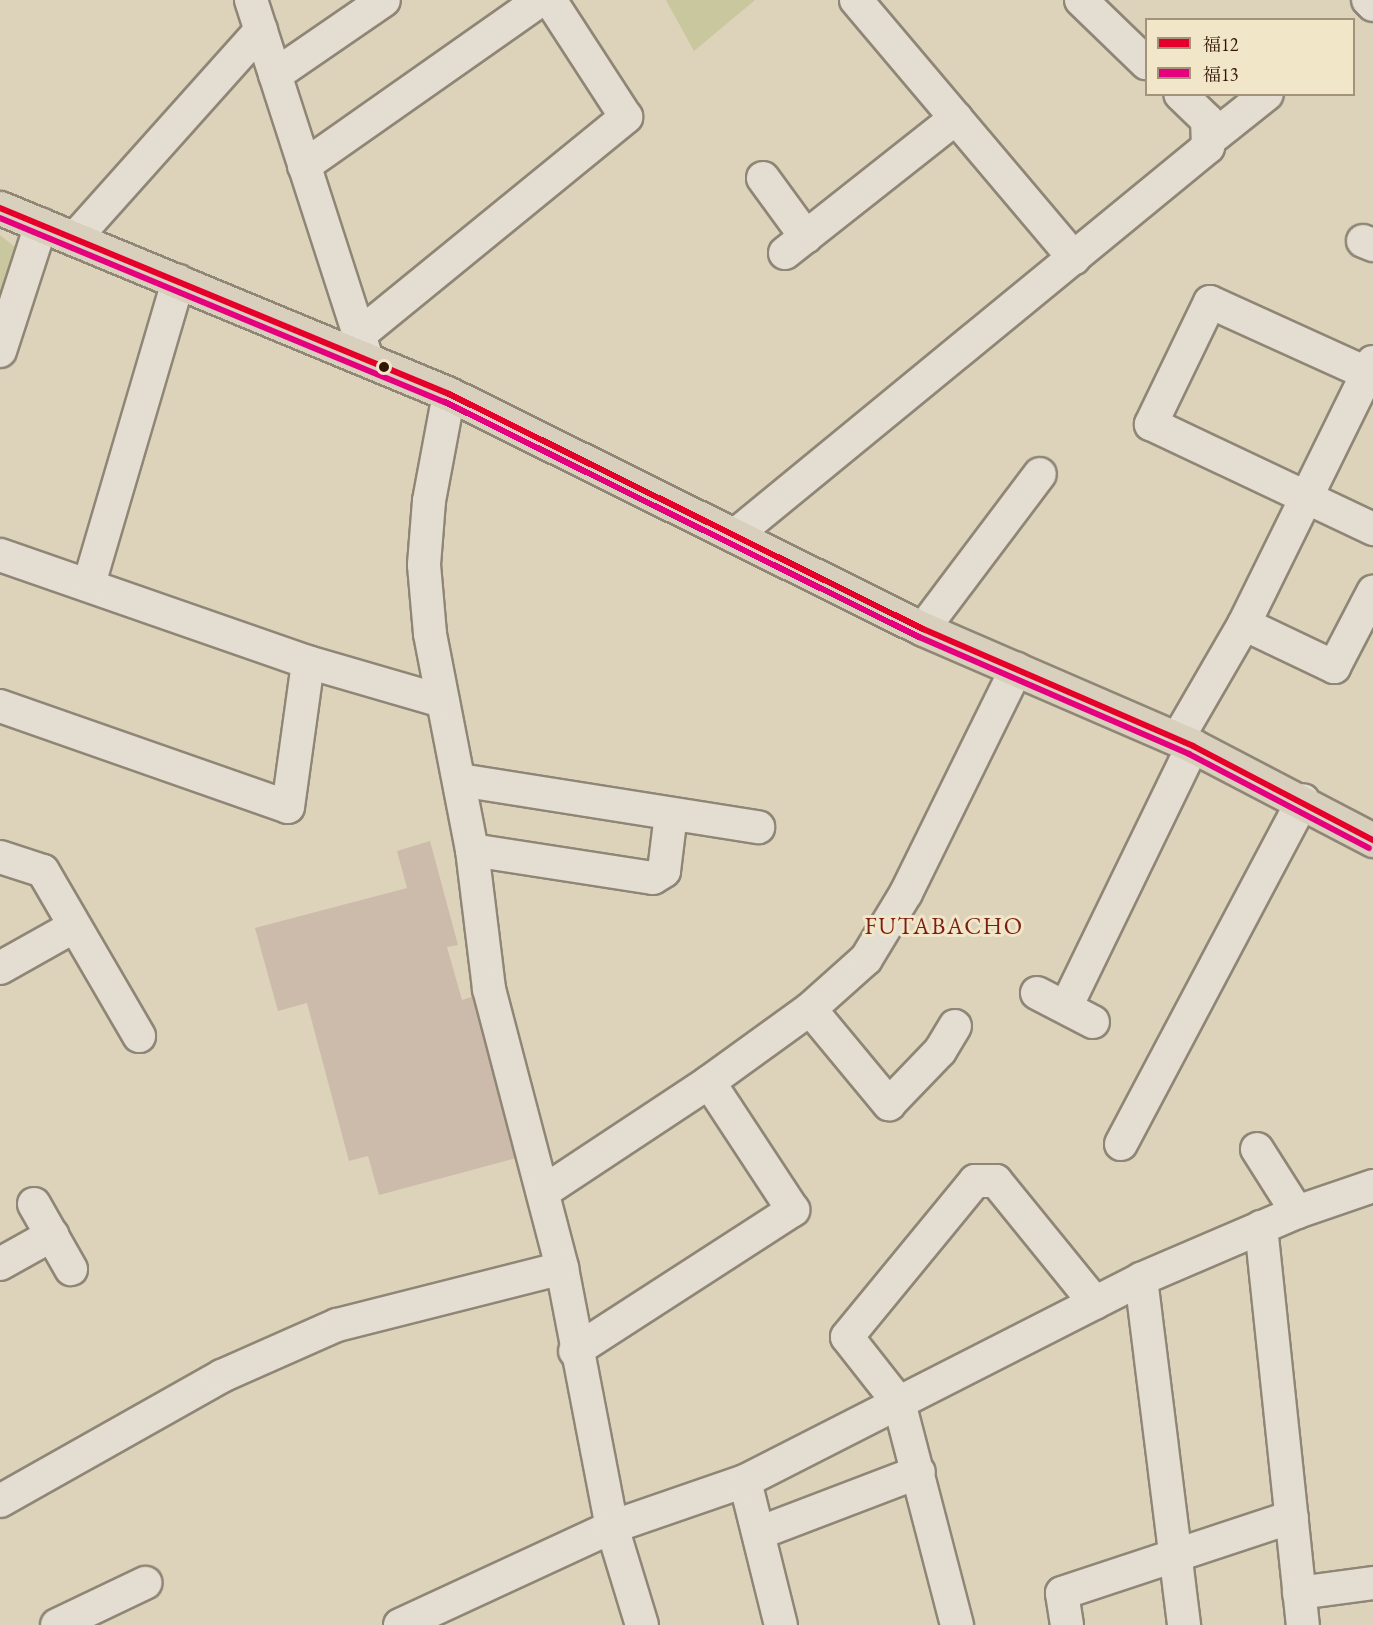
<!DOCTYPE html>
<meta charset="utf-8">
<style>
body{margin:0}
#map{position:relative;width:1373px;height:1625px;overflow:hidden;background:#ddd2ba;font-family:"EB Garamond","Noto Serif JP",serif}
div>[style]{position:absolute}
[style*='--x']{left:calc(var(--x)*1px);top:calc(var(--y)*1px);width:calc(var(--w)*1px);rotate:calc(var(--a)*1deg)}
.green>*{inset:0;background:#c9c79e}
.building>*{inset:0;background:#cba}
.roads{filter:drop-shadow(2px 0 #8f8676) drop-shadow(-2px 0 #8f8676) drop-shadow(0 2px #8f8676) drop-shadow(0 -2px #8f8676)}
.minor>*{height:32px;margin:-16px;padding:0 16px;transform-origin:16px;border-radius:16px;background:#e4ded2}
.major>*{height:33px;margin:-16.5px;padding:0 16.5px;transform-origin:16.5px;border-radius:16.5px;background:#d8cfbd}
.bus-1>*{height:6px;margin:-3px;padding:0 3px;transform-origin:3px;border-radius:3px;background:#e4002b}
.bus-2>*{height:6px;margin:-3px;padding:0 3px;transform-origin:3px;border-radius:3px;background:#e5007d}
.dots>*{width:16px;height:16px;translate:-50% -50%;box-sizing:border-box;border:3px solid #f2e6c9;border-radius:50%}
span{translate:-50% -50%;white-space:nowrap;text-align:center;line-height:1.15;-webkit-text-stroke:6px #f2e6c9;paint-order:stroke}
.quarter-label{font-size:24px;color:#7a1f14;letter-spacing:1.5px}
.legend{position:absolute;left:1145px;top:18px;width:210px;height:78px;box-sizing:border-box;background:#f2e6c9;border:2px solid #a4927b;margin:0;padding:8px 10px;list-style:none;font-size:18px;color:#301505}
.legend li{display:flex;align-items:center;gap:12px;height:30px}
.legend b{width:30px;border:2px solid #a4927b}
</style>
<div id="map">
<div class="green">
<div style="clip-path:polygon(666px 0,755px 0,694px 51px)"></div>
<div style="clip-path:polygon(0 235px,17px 249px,0 303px)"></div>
</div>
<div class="building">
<div style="clip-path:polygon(430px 841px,458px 945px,447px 947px,462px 1000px,477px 995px,520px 1157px,379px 1195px,368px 1156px,349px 1161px,307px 1003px,278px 1011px,255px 928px,407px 888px,397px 851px)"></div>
</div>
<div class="roads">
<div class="minor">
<div style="--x:251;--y:0;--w:372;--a:72.1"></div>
<div style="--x:856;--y:0;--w:338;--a:49.8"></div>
<div style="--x:1081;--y:0;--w:91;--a:44.1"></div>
<div style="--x:1368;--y:0;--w:7;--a:45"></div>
<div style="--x:275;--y:75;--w:132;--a:-34.5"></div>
<div style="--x:1208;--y:141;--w:75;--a:-38.5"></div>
<div style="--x:304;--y:166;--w:289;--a:-35.1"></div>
<div style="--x:763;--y:178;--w:73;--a:53.9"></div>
<div style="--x:75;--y:238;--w:279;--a:-48.2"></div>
<div style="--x:1363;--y:241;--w:11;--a:22"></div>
<div style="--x:785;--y:253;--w:218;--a:-38.3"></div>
<div style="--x:359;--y:335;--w:345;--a:-39.2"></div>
<div style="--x:626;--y:117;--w:140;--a:-123"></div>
<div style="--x:0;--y:351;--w:133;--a:-72"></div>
<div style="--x:1373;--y:376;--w:179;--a:-155.6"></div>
<div style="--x:1210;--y:302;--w:136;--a:115.8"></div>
<div style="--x:1151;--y:424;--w:246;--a:25.3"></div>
<div style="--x:449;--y:394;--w:109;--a:100.6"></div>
<div style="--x:429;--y:501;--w:64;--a:94.5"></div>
<div style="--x:424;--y:565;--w:69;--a:85"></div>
<div style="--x:430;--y:634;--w:220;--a:79"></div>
<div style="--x:472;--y:850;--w:140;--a:83"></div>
<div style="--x:489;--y:989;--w:288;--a:75.3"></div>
<div style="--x:562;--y:1268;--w:264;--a:79.1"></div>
<div style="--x:612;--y:1527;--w:102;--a:73"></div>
<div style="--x:734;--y:536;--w:613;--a:-39.37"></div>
<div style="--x:1208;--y:147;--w:27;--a:-92"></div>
<div style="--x:1207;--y:120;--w:37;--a:-136"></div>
<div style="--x:0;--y:555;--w:326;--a:19.2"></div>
<div style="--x:308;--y:662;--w:140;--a:16.2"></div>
<div style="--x:89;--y:584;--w:316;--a:-73.6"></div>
<div style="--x:1244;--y:624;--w:100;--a:25.5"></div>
<div style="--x:1334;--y:667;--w:85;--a:-62.5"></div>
<div style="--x:923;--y:629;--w:194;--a:-53"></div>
<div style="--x:0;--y:706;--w:305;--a:19.3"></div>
<div style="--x:288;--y:807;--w:146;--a:-82.1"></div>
<div style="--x:1178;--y:738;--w:132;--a:-59.9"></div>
<div style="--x:1244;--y:624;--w:292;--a:-63.8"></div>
<div style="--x:460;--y:780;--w:302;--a:9"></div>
<div style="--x:472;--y:850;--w:183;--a:8.8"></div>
<div style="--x:653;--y:878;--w:13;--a:-32"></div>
<div style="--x:664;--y:871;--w:57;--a:-83"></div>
<div style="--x:0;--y:857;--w:45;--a:18"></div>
<div style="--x:43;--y:871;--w:191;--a:59.8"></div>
<div style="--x:0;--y:968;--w:84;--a:-29.3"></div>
<div style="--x:1037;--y:993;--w:63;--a:27.4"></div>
<div style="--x:1066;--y:1007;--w:290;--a:-64.1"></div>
<div style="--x:810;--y:1009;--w:124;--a:50.3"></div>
<div style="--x:889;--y:1104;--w:74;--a:-46.1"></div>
<div style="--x:940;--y:1051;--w:29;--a:-59"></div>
<div style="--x:1121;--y:1144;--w:389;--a:-62.1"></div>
<div style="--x:1257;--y:1149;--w:75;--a:57.6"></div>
<div style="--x:543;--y:1192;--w:199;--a:-33.5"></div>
<div style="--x:709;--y:1082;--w:125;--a:-35.9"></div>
<div style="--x:810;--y:1009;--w:75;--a:-41.8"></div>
<div style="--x:866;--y:959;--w:77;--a:-58.8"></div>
<div style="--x:906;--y:893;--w:250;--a:-63.8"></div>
<div style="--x:34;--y:1204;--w:75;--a:60.4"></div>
<div style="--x:1261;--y:1227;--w:400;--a:84"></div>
<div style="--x:0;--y:1264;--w:60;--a:-29.1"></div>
<div style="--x:1141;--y:1279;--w:349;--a:82.9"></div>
<div style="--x:575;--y:1351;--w:260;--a:-32.9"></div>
<div style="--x:793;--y:1210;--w:153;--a:-123.3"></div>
<div style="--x:745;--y:1481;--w:148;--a:76"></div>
<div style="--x:0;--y:1501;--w:255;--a:-29.4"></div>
<div style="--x:222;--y:1376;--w:126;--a:-23.9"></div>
<div style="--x:337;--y:1325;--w:232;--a:-14.2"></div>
<div style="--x:759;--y:1533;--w:171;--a:-20.9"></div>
<div style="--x:1299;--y:1593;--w:75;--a:-7.7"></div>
<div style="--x:57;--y:1625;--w:98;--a:-25.5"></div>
<div style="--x:400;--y:1625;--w:234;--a:-24.8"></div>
<div style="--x:612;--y:1527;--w:141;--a:-19.1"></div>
<div style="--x:745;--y:1481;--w:445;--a:-27"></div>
<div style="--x:1141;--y:1279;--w:170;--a:-23.2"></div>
<div style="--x:1297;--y:1212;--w:80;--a:-18.9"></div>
<div style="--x:957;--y:1625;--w:229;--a:-104.6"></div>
<div style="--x:899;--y:1403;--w:84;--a:-128.2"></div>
<div style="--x:847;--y:1337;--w:202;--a:-50.6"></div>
<div style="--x:975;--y:1181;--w:21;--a:0"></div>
<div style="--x:996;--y:1181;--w:157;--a:50.9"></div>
<div style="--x:1067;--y:1625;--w:32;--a:-99"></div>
<div style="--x:1062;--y:1593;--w:242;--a:-18.3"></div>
</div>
<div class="major">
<div style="--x:0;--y:208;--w:486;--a:22.5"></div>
<div style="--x:449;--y:394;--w:529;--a:26.37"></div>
<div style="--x:923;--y:629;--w:294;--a:23.4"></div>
<div style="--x:1193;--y:746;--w:203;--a:27.6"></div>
</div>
</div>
<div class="bus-1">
<div style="--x:0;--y:208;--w:486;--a:22.5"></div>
<div style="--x:449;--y:394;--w:529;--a:26.37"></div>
<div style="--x:923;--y:629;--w:294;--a:23.4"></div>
<div style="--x:1193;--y:746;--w:203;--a:27.6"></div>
</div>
<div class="bus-2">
<div style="--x:0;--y:218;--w:482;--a:22.5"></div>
<div style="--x:445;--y:402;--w:529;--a:26.37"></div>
<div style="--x:919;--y:637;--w:294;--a:23.4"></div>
<div style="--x:1189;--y:754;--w:203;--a:27.6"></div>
</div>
<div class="dots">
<div style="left:384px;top:367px;background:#301505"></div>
</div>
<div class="quarter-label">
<span style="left:944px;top:926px">FUTABACHO</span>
</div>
<ul class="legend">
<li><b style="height:8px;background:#e4002b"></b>福12</li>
<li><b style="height:8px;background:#e5007d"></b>福13</li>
</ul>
</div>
